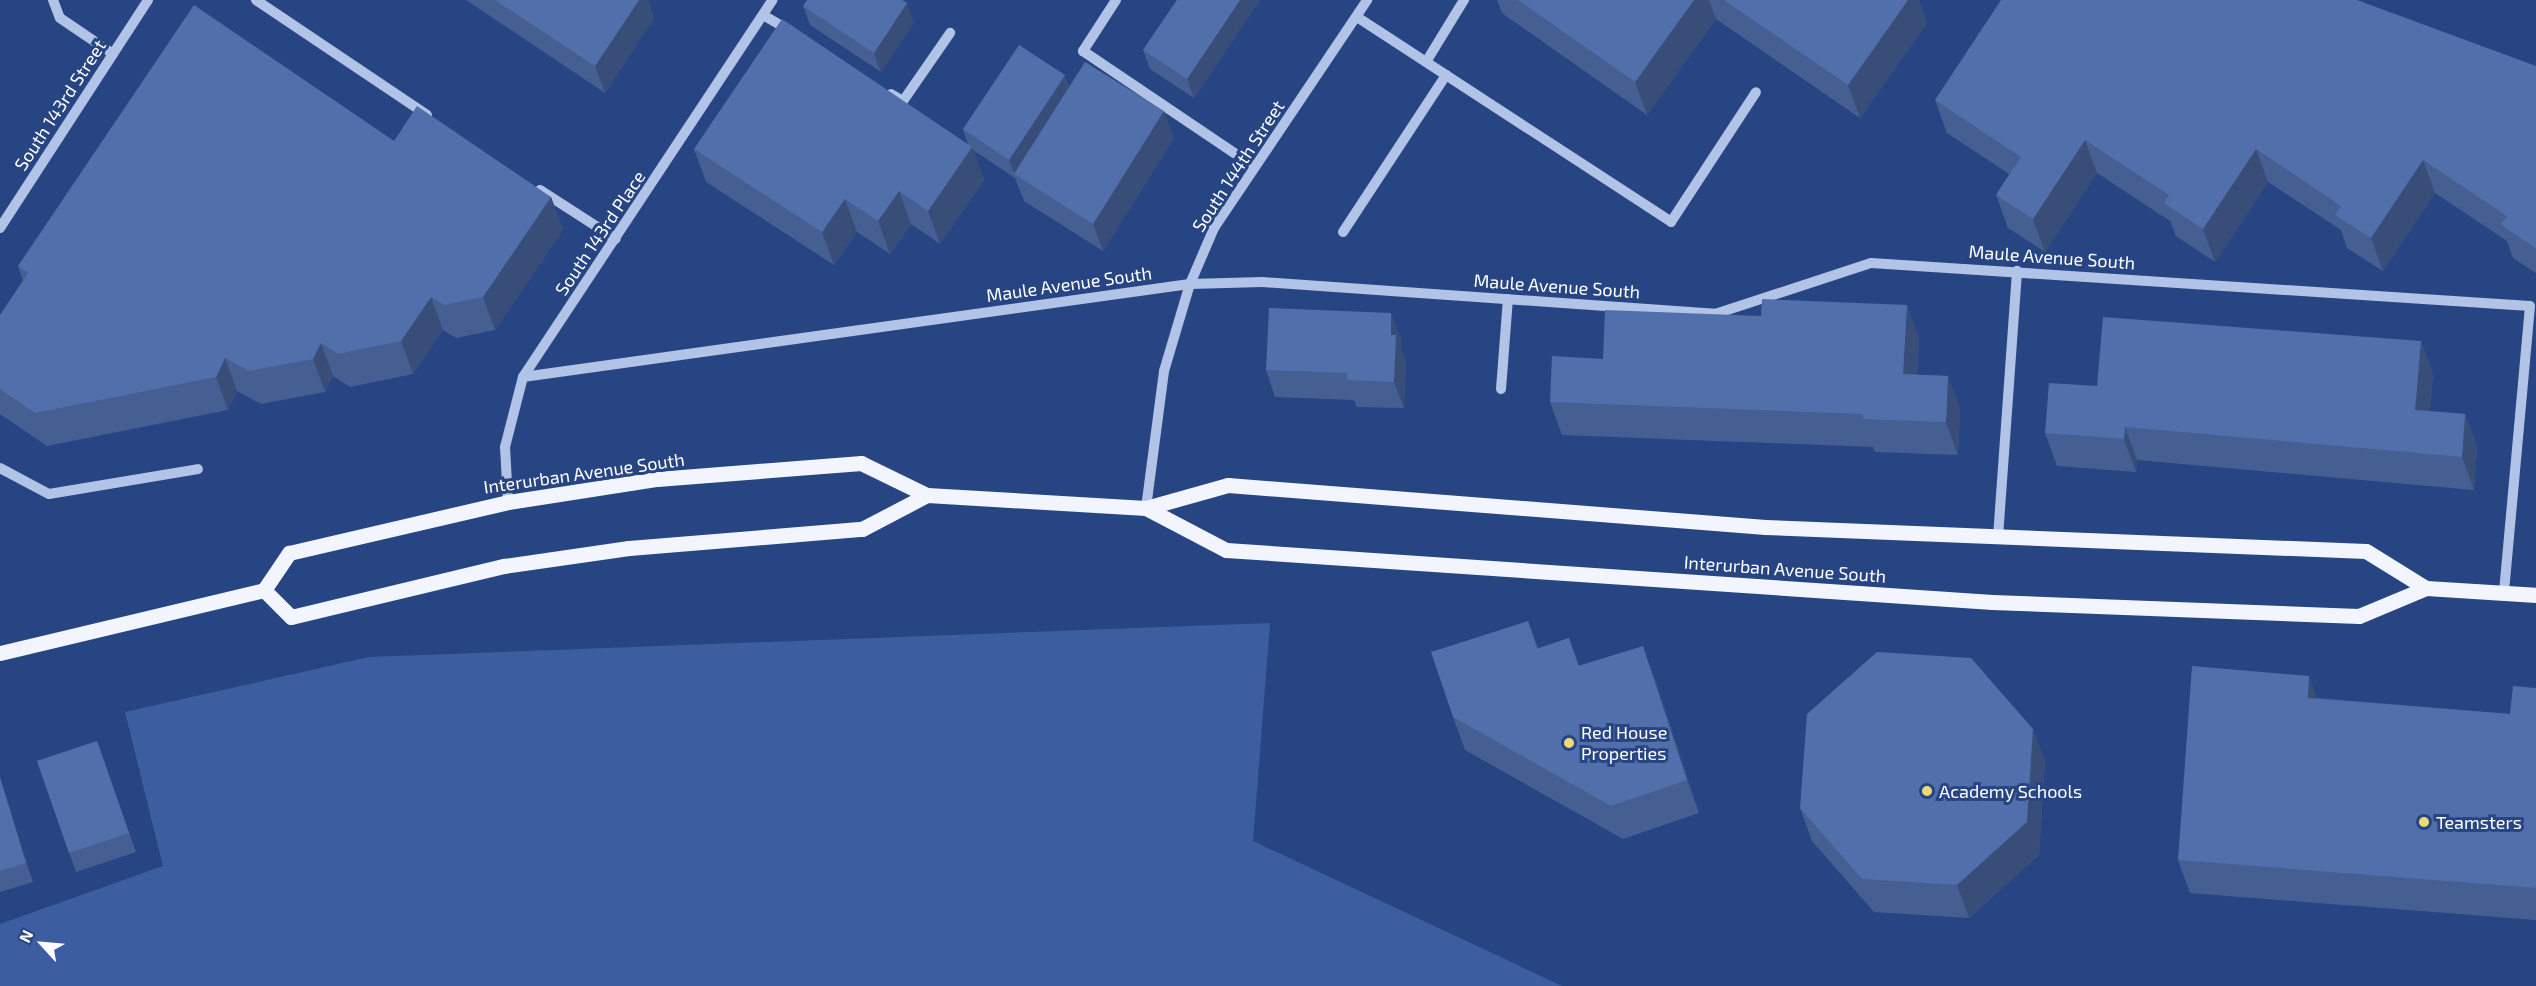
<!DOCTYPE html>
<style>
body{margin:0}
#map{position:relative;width:2536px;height:986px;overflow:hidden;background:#274583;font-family:"Exo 2",sans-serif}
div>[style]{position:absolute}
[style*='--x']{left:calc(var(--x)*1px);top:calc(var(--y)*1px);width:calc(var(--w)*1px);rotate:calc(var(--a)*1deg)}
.green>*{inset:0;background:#3c5ea0}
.minor>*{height:10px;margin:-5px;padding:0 5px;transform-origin:5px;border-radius:5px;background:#b1c3e7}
.major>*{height:15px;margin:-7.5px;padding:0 7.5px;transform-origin:7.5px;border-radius:7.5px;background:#f2f5fe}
.wall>*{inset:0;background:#455f93}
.shaded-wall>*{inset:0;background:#384e78}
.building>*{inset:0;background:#506fab}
.dots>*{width:16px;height:16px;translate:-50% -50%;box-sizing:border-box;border:3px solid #274583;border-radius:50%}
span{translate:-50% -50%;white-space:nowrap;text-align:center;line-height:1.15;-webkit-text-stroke:6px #274583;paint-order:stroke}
.street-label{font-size:18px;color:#fff}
.poi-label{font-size:18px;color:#fff}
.left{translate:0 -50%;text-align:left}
.north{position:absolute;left:12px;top:914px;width:60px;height:60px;-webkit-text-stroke:4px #274583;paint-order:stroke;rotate:296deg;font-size:16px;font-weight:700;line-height:24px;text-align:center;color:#fff}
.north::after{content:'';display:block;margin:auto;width:21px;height:27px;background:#fff;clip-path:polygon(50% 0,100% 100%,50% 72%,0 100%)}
</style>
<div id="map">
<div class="green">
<div style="clip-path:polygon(1270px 623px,1253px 841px,1562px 986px,0 986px,0 924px,163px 866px,125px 712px,369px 657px)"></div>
</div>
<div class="minor">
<div style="--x:53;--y:0;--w:19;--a:69"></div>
<div style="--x:60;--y:18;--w:64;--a:34.2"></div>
<div style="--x:256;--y:0;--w:206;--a:33.9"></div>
<div style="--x:1116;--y:0;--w:61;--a:122.9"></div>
<div style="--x:1083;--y:51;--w:207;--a:34"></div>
<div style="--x:763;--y:15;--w:30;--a:30"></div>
<div style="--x:1357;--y:17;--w:375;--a:33.1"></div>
<div style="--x:1671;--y:222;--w:155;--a:-56.8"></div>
<div style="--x:1426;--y:62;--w:73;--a:-58.5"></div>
<div style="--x:891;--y:94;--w:14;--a:30"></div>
<div style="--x:903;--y:101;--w:83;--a:-55.3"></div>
<div style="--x:540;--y:190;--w:90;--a:32.8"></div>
<div style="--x:0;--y:228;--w:272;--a:-57"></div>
<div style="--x:1343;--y:232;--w:188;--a:-56.7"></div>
<div style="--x:523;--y:377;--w:673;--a:-7.94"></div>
<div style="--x:1190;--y:284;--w:72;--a:-1.6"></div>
<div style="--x:1262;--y:282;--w:454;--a:4"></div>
<div style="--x:1715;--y:314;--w:164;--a:-18.1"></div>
<div style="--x:1871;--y:263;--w:660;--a:3.73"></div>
<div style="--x:2530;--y:306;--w:288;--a:95.2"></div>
<div style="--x:1501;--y:389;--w:90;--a:-85.6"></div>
<div style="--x:0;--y:468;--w:55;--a:28"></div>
<div style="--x:49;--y:494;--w:151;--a:-9.5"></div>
<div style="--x:508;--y:502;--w:55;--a:-93.1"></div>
<div style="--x:505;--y:447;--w:72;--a:-75.6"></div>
<div style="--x:523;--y:377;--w:452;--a:-56.5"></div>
<div style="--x:1146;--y:508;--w:138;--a:-82.5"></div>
<div style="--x:1164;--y:371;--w:91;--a:-73.4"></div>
<div style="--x:1190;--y:284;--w:61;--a:-66.8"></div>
<div style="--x:1214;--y:228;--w:275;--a:-56.1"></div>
<div style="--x:1998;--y:537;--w:267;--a:-85.9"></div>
</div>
<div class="major">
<div style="--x:1146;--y:508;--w:90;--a:27.7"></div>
<div style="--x:1226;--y:550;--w:768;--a:3.88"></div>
<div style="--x:1992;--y:602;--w:367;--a:2.2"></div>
<div style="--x:2359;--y:616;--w:73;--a:-22.7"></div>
<div style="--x:2426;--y:588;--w:110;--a:3.6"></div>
<div style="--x:264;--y:590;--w:38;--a:45"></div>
<div style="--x:291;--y:617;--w:219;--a:-13.5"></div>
<div style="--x:504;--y:566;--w:126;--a:-8.2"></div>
<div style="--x:629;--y:548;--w:234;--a:-4.7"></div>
<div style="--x:862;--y:529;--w:73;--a:-27.6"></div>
<div style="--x:0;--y:653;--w:271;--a:-13.4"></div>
<div style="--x:264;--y:590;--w:45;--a:-56"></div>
<div style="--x:289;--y:553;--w:225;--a:-13.1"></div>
<div style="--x:508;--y:502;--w:151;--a:-8.8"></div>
<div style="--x:657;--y:479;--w:205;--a:-4.5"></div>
<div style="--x:861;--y:463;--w:73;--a:25.9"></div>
<div style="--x:927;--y:495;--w:219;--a:3.4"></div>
<div style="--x:1146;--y:508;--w:85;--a:-15.7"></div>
<div style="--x:1228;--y:485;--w:539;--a:4.47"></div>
<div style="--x:1765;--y:527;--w:601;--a:2.29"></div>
<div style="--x:2366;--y:551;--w:70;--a:31.7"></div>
</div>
<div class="wall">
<div style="clip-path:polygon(466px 0,648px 0,654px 18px,605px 93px)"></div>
<div style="clip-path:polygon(1177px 0,1260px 0,1194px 98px,1150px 69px,1143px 50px)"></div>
<div style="clip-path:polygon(1497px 0,1919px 0,1927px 23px,1860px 118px,1716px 19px,1647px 115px,1502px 13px)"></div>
<div style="clip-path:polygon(803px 6px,914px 22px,881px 72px,810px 25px)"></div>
<div style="clip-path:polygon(2536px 66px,2536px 273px,2513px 258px,2507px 241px,2435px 193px,2383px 271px,2347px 248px,2341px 230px,2268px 182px,2215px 262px,2176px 236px,2170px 221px,2097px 173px,2045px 252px,2008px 228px,1996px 195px,2009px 174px,1947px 133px,1935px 100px)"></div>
<div style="clip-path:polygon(1065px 75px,1069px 87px,1174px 138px,1103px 251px,1024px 201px,1015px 178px,973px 150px,984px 180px,940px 244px,911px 224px,890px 254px,857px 232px,834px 265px,706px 182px,694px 149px,968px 145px,963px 129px)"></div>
<div style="clip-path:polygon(394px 141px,551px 197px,563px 230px,495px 330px,456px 338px,443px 330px,413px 374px,350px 387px,333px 376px,325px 392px,261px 404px,237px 391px,228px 410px,47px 446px,0 414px,0 315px,23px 281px,18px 266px)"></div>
<div style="clip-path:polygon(1907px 305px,1919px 338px,1917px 375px,1948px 376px,1960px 409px,1958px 455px,1875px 452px,1873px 447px,1562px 435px,1550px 402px,1603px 359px,1761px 316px)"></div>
<div style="clip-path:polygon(1391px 313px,1401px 340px,1401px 348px,1406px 362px,1404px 408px,1357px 407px,1354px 400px,1275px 397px,1266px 370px)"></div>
<div style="clip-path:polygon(2421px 341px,2433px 374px,2430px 411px,2465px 414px,2477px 447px,2474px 490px,2137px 460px,2136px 472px,2057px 466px,2045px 433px,2097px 386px)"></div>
<div style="clip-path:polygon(1528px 621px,1538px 648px,1569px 638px,1579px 665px,1655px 679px,1699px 813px,1623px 839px,1465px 750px,1453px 717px)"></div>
<div style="clip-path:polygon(2536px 688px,2536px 920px,2190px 893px,2178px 860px,2317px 698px,2510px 714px)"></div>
<div style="clip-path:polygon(2033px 729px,2045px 762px,2039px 855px,1969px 918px,1874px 912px,1812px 841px,1800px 808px)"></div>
<div style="clip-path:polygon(97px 741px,136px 852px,76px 872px,37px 761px)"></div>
<div style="clip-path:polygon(0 777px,33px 882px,0 892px)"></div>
</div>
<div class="shaded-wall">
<div style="clip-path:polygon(639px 0,648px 0,654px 18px,605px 93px,595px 66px)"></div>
<div style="clip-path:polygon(1240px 0,1260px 0,1194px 98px,1187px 79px)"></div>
<div style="clip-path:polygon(1694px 0,1709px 0,1716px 19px,1647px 115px,1635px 82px)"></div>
<div style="clip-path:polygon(1908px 0,1919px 0,1927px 23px,1860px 118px,1848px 85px)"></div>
<div style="clip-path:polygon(907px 3px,914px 22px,881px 72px,874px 53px)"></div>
<div style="clip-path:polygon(1065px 75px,1072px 94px,1015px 175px,1009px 160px)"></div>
<div style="clip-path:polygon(1164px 111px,1174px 138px,1103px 251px,1093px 224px)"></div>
<div style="clip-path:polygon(2085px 140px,2097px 173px,2045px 252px,2033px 219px)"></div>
<div style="clip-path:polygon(972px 147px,984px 180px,940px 244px,928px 211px)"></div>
<div style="clip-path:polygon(2256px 149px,2268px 182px,2215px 262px,2203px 229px)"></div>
<div style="clip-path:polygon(2423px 160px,2435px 193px,2383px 271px,2371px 238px)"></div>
<div style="clip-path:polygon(899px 191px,911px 224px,890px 254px,878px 221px)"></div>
<div style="clip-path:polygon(551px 197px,563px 230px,495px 330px,483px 297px)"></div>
<div style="clip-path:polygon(845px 199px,857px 232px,834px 265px,822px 232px)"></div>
<div style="clip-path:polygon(431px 297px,443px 330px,413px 374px,401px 341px)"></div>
<div style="clip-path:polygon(1907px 305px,1919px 338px,1915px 407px,1903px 374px)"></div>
<div style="clip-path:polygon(1391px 313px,1401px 340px,1401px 348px,1406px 362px,1404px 408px,1394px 382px,1391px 335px)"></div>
<div style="clip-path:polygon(2421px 341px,2433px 374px,2427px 443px,2415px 410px)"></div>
<div style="clip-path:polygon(321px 343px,333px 376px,325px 392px,313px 359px)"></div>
<div style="clip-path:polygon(225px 358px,237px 391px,228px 410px,216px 377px)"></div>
<div style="clip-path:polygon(1948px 376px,1960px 409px,1958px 455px,1946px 422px)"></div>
<div style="clip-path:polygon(2465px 414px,2477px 447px,2474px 490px,2462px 457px)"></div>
<div style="clip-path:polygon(2125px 427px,2137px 460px,2136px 472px,2124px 439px)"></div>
<div style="clip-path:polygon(1643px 646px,1655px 679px,1699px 813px,1687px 780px)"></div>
<div style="clip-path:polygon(2309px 676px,2321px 709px,2308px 698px)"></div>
<div style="clip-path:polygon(2033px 729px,2045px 762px,2039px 855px,1969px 918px,1957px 885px)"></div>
<div style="clip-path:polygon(0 777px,4px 789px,33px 882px,26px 863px)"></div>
</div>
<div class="building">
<div style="clip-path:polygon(495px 0,639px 0,595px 66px)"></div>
<div style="clip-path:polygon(807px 0,902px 0,907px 3px,874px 53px,803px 6px)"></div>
<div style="clip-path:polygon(1177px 0,1240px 0,1187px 79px,1143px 50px)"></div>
<div style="clip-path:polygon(1518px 0,1694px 0,1635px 82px)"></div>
<div style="clip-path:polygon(1724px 0,1908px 0,1848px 85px)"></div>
<div style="clip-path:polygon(2001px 0,2357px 0,2536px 66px,2536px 248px,2501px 225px,2507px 216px,2423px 160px,2371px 238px,2335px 215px,2341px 206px,2256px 149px,2203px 229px,2164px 203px,2169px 195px,2085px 140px,2033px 219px,1996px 195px,2021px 157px,1935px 100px)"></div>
<div style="clip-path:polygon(194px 5px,394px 141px,417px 106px,551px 197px,483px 297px,444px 305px,431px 297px,401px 341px,338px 354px,321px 343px,313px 359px,249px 371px,225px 358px,216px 377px,35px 413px,0 389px,0 315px,28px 273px,18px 266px)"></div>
<div style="clip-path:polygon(782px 19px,972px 147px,928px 211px,899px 191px,878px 221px,845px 199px,822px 232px,694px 149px)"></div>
<div style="clip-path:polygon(1019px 45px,1065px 75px,1009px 160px,963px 129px)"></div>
<div style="clip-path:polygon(1085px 62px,1164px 111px,1093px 224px,1014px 174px)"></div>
<div style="clip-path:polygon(1762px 299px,1907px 305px,1903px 374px,1948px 376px,1946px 422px,1863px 419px,1863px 414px,1550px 402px,1552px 356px,1603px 359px,1605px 310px,1761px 316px)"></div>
<div style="clip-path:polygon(1269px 308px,1391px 313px,1391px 335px,1396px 335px,1394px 382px,1347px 380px,1347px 373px,1266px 370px)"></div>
<div style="clip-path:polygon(2103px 317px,2421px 341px,2415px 410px,2465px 414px,2462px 457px,2125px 427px,2124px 439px,2045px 433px,2049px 383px,2097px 386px)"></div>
<div style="clip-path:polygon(1528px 621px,1537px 649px,1569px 638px,1578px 666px,1643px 646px,1687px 780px,1611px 806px,1453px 717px,1431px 652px)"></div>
<div style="clip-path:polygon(1877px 652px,1971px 658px,2033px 729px,2027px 822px,1957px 885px,1862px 879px,1800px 808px,1807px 714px)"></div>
<div style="clip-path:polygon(2192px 666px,2309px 676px,2308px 698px,2510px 714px,2513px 686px,2536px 688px,2536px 888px,2178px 860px)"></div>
<div style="clip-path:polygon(97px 741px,129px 833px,69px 853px,37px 761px)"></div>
<div style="clip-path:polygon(0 778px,26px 863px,0 871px)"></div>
</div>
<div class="dots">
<div style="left:1569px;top:743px;background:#efd977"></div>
<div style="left:1927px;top:791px;background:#efd977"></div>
<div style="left:2424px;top:822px;background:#efd977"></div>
</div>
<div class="street-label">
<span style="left:60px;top:105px;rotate:-57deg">South 143rd Street</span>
<span style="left:1238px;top:166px;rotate:-57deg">South 144th Street</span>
<span style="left:600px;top:233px;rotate:-56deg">South 143rd Place</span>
<span style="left:2052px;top:257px;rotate:4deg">Maule Avenue South</span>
<span style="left:1069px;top:284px;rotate:-8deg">Maule Avenue South</span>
<span style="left:1557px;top:286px;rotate:4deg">Maule Avenue South</span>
<span style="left:584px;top:473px;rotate:-8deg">Interurban Avenue South</span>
<span style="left:1785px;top:569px;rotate:4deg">Interurban Avenue South</span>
</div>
<div class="poi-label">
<span class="left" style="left:1581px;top:743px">Red House<br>Properties</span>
<span class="left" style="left:1939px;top:791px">Academy Schools</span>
<span class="left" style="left:2436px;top:822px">Teamsters</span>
</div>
<div class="north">N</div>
</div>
